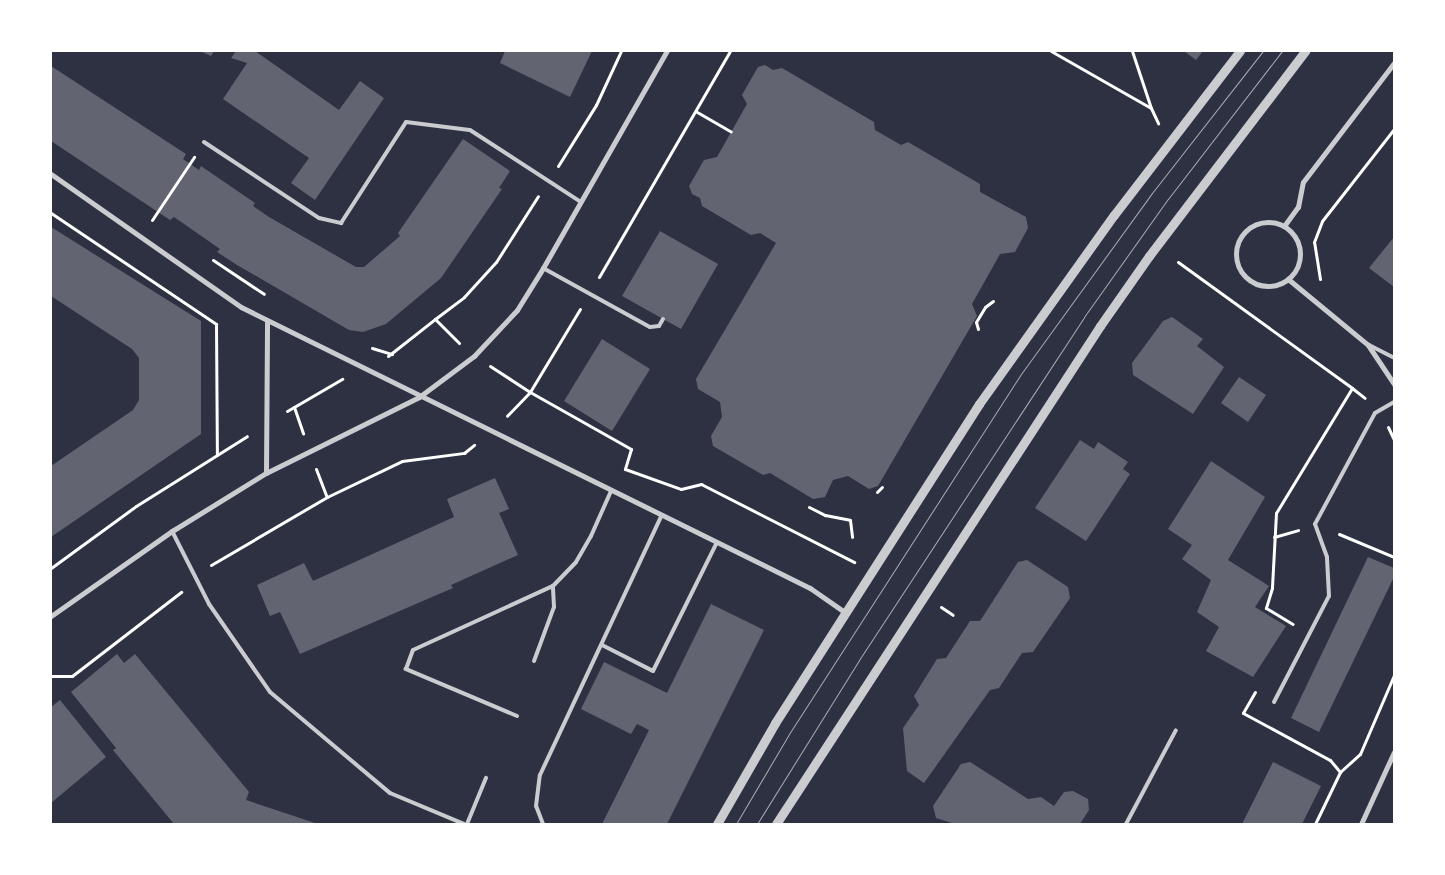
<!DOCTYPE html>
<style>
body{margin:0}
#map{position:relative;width:1445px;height:875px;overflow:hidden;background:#2d3142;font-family:"Golos Text",sans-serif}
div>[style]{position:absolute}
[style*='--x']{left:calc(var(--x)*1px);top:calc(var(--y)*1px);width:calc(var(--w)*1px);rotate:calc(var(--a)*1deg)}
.building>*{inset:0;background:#626471}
.path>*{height:3px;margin:-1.5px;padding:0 1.5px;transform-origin:1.5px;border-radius:1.5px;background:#fff}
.service>*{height:4px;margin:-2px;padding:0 2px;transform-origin:2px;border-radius:2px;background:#caccd0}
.minor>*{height:5px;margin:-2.5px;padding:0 2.5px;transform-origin:2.5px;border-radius:2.5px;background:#caccd0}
.minor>.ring{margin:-2.5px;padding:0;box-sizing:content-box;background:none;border:5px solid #caccd0;border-radius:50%}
.tertiary>*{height:9px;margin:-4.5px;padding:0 4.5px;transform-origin:4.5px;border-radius:4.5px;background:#caccd0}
.tram>*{height:1px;margin:-0.5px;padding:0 0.5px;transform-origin:0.5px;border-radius:0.5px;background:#abadb3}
span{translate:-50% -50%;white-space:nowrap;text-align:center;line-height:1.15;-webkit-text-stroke:5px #fff;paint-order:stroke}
.frame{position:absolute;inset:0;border:52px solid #fff;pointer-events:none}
</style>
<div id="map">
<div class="building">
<div style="clip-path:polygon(200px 51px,214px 51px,211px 56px)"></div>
<div style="clip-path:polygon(236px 51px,255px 51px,339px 110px,360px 81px,384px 98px,315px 200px,291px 183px,309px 158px,223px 99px,247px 63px,231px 58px)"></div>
<div style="clip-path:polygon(505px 51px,592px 51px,570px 97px,500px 63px)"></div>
<div style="clip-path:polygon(1184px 51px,1203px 51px,1196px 60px)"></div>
<div style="clip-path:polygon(765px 65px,773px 70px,782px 68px,874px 122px,875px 130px,901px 145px,908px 142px,980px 184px,980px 192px,1026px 217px,1028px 228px,1015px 252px,1000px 254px,972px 304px,977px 316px,878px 486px,869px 489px,848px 476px,833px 480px,825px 497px,813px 499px,770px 473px,763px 475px,713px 446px,711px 436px,722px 417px,720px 402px,698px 389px,696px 379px,776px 243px,760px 233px,751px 235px,702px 206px,700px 198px,692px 194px,689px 186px,704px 160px,717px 157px,747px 104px,742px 95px,758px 67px)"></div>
<div style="clip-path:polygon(51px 66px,186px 154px,183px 159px,199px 170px,201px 166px,255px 203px,253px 206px,269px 217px,356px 267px,364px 267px,400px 236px,398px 233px,463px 139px,510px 171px,499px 188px,502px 189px,441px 278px,386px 324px,363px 332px,349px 330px,237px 265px,217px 252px,220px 249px,174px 217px,170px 220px,51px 141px)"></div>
<div style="clip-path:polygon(51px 227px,201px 321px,201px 434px,51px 537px,51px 466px,133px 410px,139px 400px,139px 358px,132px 349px,51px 296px)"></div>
<div style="clip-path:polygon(660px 231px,718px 264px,681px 329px,622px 296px)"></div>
<div style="clip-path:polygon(1394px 237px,1394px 287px,1369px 268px)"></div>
<div style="clip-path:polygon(1172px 317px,1203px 339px,1197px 346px,1224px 367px,1193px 414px,1133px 375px,1132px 363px,1163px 321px)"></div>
<div style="clip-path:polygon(602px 339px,650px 369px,612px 431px,564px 401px)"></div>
<div style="clip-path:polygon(1239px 377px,1266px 395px,1248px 422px,1221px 403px)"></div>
<div style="clip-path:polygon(1080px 440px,1094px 449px,1098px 442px,1128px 462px,1123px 469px,1130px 474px,1086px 541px,1035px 508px)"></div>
<div style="clip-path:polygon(1211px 461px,1265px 497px,1228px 560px,1269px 586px,1255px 607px,1286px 626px,1253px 677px,1206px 651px,1219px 627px,1197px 612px,1211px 580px,1182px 559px,1192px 545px,1168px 529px)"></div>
<div style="clip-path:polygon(495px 478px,509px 509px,499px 513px,518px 555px,451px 585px,453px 588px,300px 654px,280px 612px,270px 616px,257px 585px,304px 563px,313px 581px,454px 517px,447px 499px)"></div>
<div style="clip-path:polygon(1368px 557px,1394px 568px,1394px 577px,1319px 732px,1291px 718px)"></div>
<div style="clip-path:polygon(1027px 560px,1068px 587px,1070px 598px,1033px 652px,1022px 653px,999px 688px,990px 690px,924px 783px,907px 771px,903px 728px,919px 705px,914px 696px,937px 659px,946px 658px,970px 621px,980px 621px,1018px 562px)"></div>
<div style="clip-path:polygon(711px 604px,764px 630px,667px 824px,602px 824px,649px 730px,637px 724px,631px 734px,581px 709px,604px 662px,667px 693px)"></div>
<div style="clip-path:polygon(117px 654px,124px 663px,135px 654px,249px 792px,246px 800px,318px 824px,174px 824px,113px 750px,116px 748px,71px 692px)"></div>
<div style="clip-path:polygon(60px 700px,106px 757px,51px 803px,51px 707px)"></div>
<div style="clip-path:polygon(970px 762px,1028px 799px,1041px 797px,1054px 806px,1064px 792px,1073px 791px,1088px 799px,1089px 810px,1080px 824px,955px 824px,936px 818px,933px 806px,961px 764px)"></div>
<div style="clip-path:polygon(1273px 762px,1321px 786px,1302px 824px,1242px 824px)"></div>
</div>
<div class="path">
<div style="--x:1051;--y:51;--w:115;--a:29.7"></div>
<div style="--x:1151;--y:108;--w:17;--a:65"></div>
<div style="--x:1132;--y:51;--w:60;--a:71.6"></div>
<div style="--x:697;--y:112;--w:39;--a:30"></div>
<div style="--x:558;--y:166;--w:72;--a:-58.1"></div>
<div style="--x:596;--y:105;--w:60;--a:-65.2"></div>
<div style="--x:51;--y:213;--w:199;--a:33.9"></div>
<div style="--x:216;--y:324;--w:131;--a:89.6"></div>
<div style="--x:152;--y:220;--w:76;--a:-56.3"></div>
<div style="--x:213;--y:260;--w:61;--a:33.7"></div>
<div style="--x:1178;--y:262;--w:215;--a:35.9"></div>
<div style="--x:1352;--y:388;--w:146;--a:121.3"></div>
<div style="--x:1276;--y:513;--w:75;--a:93.1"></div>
<div style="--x:1272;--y:588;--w:21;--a:107"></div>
<div style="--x:1266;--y:608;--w:31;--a:31"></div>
<div style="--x:599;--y:277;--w:261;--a:-59.9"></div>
<div style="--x:1320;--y:279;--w:37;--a:-99"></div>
<div style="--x:1314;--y:242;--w:22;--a:-69"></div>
<div style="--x:1322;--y:221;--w:117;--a:-52"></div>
<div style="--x:580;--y:309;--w:97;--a:121.1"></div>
<div style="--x:530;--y:392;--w:116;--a:29.4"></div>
<div style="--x:631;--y:449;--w:21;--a:107"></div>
<div style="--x:625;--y:469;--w:59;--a:19.7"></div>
<div style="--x:681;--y:489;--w:21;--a:-14"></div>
<div style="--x:701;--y:484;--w:172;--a:27"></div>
<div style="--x:435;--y:319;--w:36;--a:-37"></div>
<div style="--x:464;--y:297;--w:47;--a:-47.6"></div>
<div style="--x:496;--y:262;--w:78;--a:-57.5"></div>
<div style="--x:978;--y:329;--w:7;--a:-106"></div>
<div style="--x:976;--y:322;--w:17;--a:-59"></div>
<div style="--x:985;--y:307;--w:10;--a:-37"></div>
<div style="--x:372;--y:348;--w:21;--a:17"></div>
<div style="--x:388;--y:356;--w:60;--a:-38.2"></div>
<div style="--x:435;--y:319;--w:34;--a:45"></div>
<div style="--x:490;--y:366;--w:48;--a:33"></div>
<div style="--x:530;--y:392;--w:33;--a:134"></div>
<div style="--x:1352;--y:388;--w:16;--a:38"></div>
<div style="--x:294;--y:407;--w:56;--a:-30.3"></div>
<div style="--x:287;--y:411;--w:8;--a:-30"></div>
<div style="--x:294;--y:407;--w:28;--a:71"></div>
<div style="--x:1388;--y:427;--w:14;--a:65"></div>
<div style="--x:316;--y:469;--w:30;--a:69"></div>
<div style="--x:327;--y:497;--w:83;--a:-25.6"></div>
<div style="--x:402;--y:461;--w:63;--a:-7.4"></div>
<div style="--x:464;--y:453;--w:13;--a:-39"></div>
<div style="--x:877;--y:492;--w:7;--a:-45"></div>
<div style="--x:809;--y:507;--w:18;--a:27"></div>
<div style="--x:825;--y:515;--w:25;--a:11"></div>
<div style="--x:850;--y:520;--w:17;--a:83"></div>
<div style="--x:1339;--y:534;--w:60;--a:22.7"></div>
<div style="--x:1274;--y:537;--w:25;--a:-16"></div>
<div style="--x:211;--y:565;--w:134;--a:-30.4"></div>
<div style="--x:51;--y:568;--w:105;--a:-36.1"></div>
<div style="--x:136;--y:506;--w:131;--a:-32.2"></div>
<div style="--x:941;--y:607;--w:14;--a:34"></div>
<div style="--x:51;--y:676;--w:21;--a:0"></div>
<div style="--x:72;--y:676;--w:138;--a:-37.6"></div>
<div style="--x:1255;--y:692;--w:24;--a:120"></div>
<div style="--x:1243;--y:713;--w:99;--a:28.4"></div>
<div style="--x:1330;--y:760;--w:16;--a:50"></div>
<div style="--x:1315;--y:824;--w:58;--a:-64.3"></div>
<div style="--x:1340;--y:772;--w:27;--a:-42"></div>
<div style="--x:1360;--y:754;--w:86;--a:-66.7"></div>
</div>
<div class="service">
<div style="--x:204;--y:142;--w:138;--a:33.5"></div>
<div style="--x:319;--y:218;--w:23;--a:13"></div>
<div style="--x:341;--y:223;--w:120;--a:-57.2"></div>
<div style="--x:406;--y:122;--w:64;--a:7.1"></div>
<div style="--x:470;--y:130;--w:132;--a:33"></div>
<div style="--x:543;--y:268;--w:122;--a:28.9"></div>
<div style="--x:650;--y:327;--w:9;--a:-6"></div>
<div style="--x:659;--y:326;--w:8;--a:-60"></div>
<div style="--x:1369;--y:345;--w:28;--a:27"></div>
<div style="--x:172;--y:531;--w:82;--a:63.1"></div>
<div style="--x:209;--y:604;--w:107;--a:55.3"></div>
<div style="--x:270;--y:692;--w:157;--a:40.1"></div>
<div style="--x:390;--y:793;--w:80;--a:22.7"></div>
<div style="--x:602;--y:645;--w:57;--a:27"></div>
<div style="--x:653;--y:671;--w:144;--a:-63.6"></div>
<div style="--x:534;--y:661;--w:58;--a:-69.7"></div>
<div style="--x:554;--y:607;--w:21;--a:-93"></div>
<div style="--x:1274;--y:702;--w:119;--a:-62.6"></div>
<div style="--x:1329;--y:596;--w:39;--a:-93"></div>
<div style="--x:1327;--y:557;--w:35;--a:-110"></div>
<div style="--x:1315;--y:524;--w:126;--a:-61.6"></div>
<div style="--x:1375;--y:413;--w:22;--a:-30"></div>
<div style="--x:517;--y:716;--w:121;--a:-157.1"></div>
<div style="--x:406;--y:669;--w:20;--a:-70"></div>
<div style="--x:413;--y:650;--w:154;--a:-24.6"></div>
<div style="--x:553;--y:586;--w:33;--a:-46"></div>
<div style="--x:576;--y:562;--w:30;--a:-60"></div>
<div style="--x:591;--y:536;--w:49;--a:-66"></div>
<div style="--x:467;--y:824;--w:50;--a:-67.6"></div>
<div style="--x:543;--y:824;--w:19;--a:-111"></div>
<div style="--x:536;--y:806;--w:31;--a:-83"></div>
<div style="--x:540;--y:775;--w:287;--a:-64.9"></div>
<div style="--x:1126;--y:824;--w:106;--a:-62"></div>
</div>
<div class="minor">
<div style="--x:51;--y:174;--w:232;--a:35"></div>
<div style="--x:241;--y:307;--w:635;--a:26.28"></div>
<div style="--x:810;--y:588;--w:44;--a:34.8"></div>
<div class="ring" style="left:1236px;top:222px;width:59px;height:59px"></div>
<div style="--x:1284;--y:226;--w:24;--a:-54"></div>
<div style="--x:1298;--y:207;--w:25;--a:-79"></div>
<div style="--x:1303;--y:182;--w:150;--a:-52.6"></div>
<div style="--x:1288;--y:279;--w:104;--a:39.5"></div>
<div style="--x:1368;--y:345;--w:47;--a:56.3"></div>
<div style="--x:266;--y:473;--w:152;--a:-89.6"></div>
<div style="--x:51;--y:616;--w:148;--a:-35.1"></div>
<div style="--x:172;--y:531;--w:110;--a:-31.7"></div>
<div style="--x:266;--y:473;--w:171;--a:-26.4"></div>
<div style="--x:419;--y:397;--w:69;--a:-36.7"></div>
<div style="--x:474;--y:356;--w:63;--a:-46.9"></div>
<div style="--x:517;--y:310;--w:49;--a:-58.2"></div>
<div style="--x:543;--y:268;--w:250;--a:-60.3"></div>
<div style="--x:1361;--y:824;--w:79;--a:-65.4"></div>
</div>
<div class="tertiary">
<div style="--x:717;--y:824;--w:116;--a:-60.1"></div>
<div style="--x:775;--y:723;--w:379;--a:-57.4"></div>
<div style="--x:979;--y:404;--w:232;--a:-54.5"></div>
<div style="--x:1114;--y:215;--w:207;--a:-52.5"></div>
<div style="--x:776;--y:824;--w:594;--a:-56.95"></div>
<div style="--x:1100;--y:326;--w:85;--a:-55"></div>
<div style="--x:1149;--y:256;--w:258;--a:-52.7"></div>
</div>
<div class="tram">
<div style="--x:736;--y:824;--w:104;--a:-59.5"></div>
<div style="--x:789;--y:734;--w:428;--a:-57.2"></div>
<div style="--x:1021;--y:374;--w:223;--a:-54.1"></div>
<div style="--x:1152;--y:193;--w:180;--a:-52"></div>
<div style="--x:757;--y:824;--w:193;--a:-58.1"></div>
<div style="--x:859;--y:660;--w:410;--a:-56.7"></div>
<div style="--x:1084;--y:317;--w:145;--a:-54.6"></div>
<div style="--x:1168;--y:199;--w:187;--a:-52.4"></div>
</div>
<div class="frame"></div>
</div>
